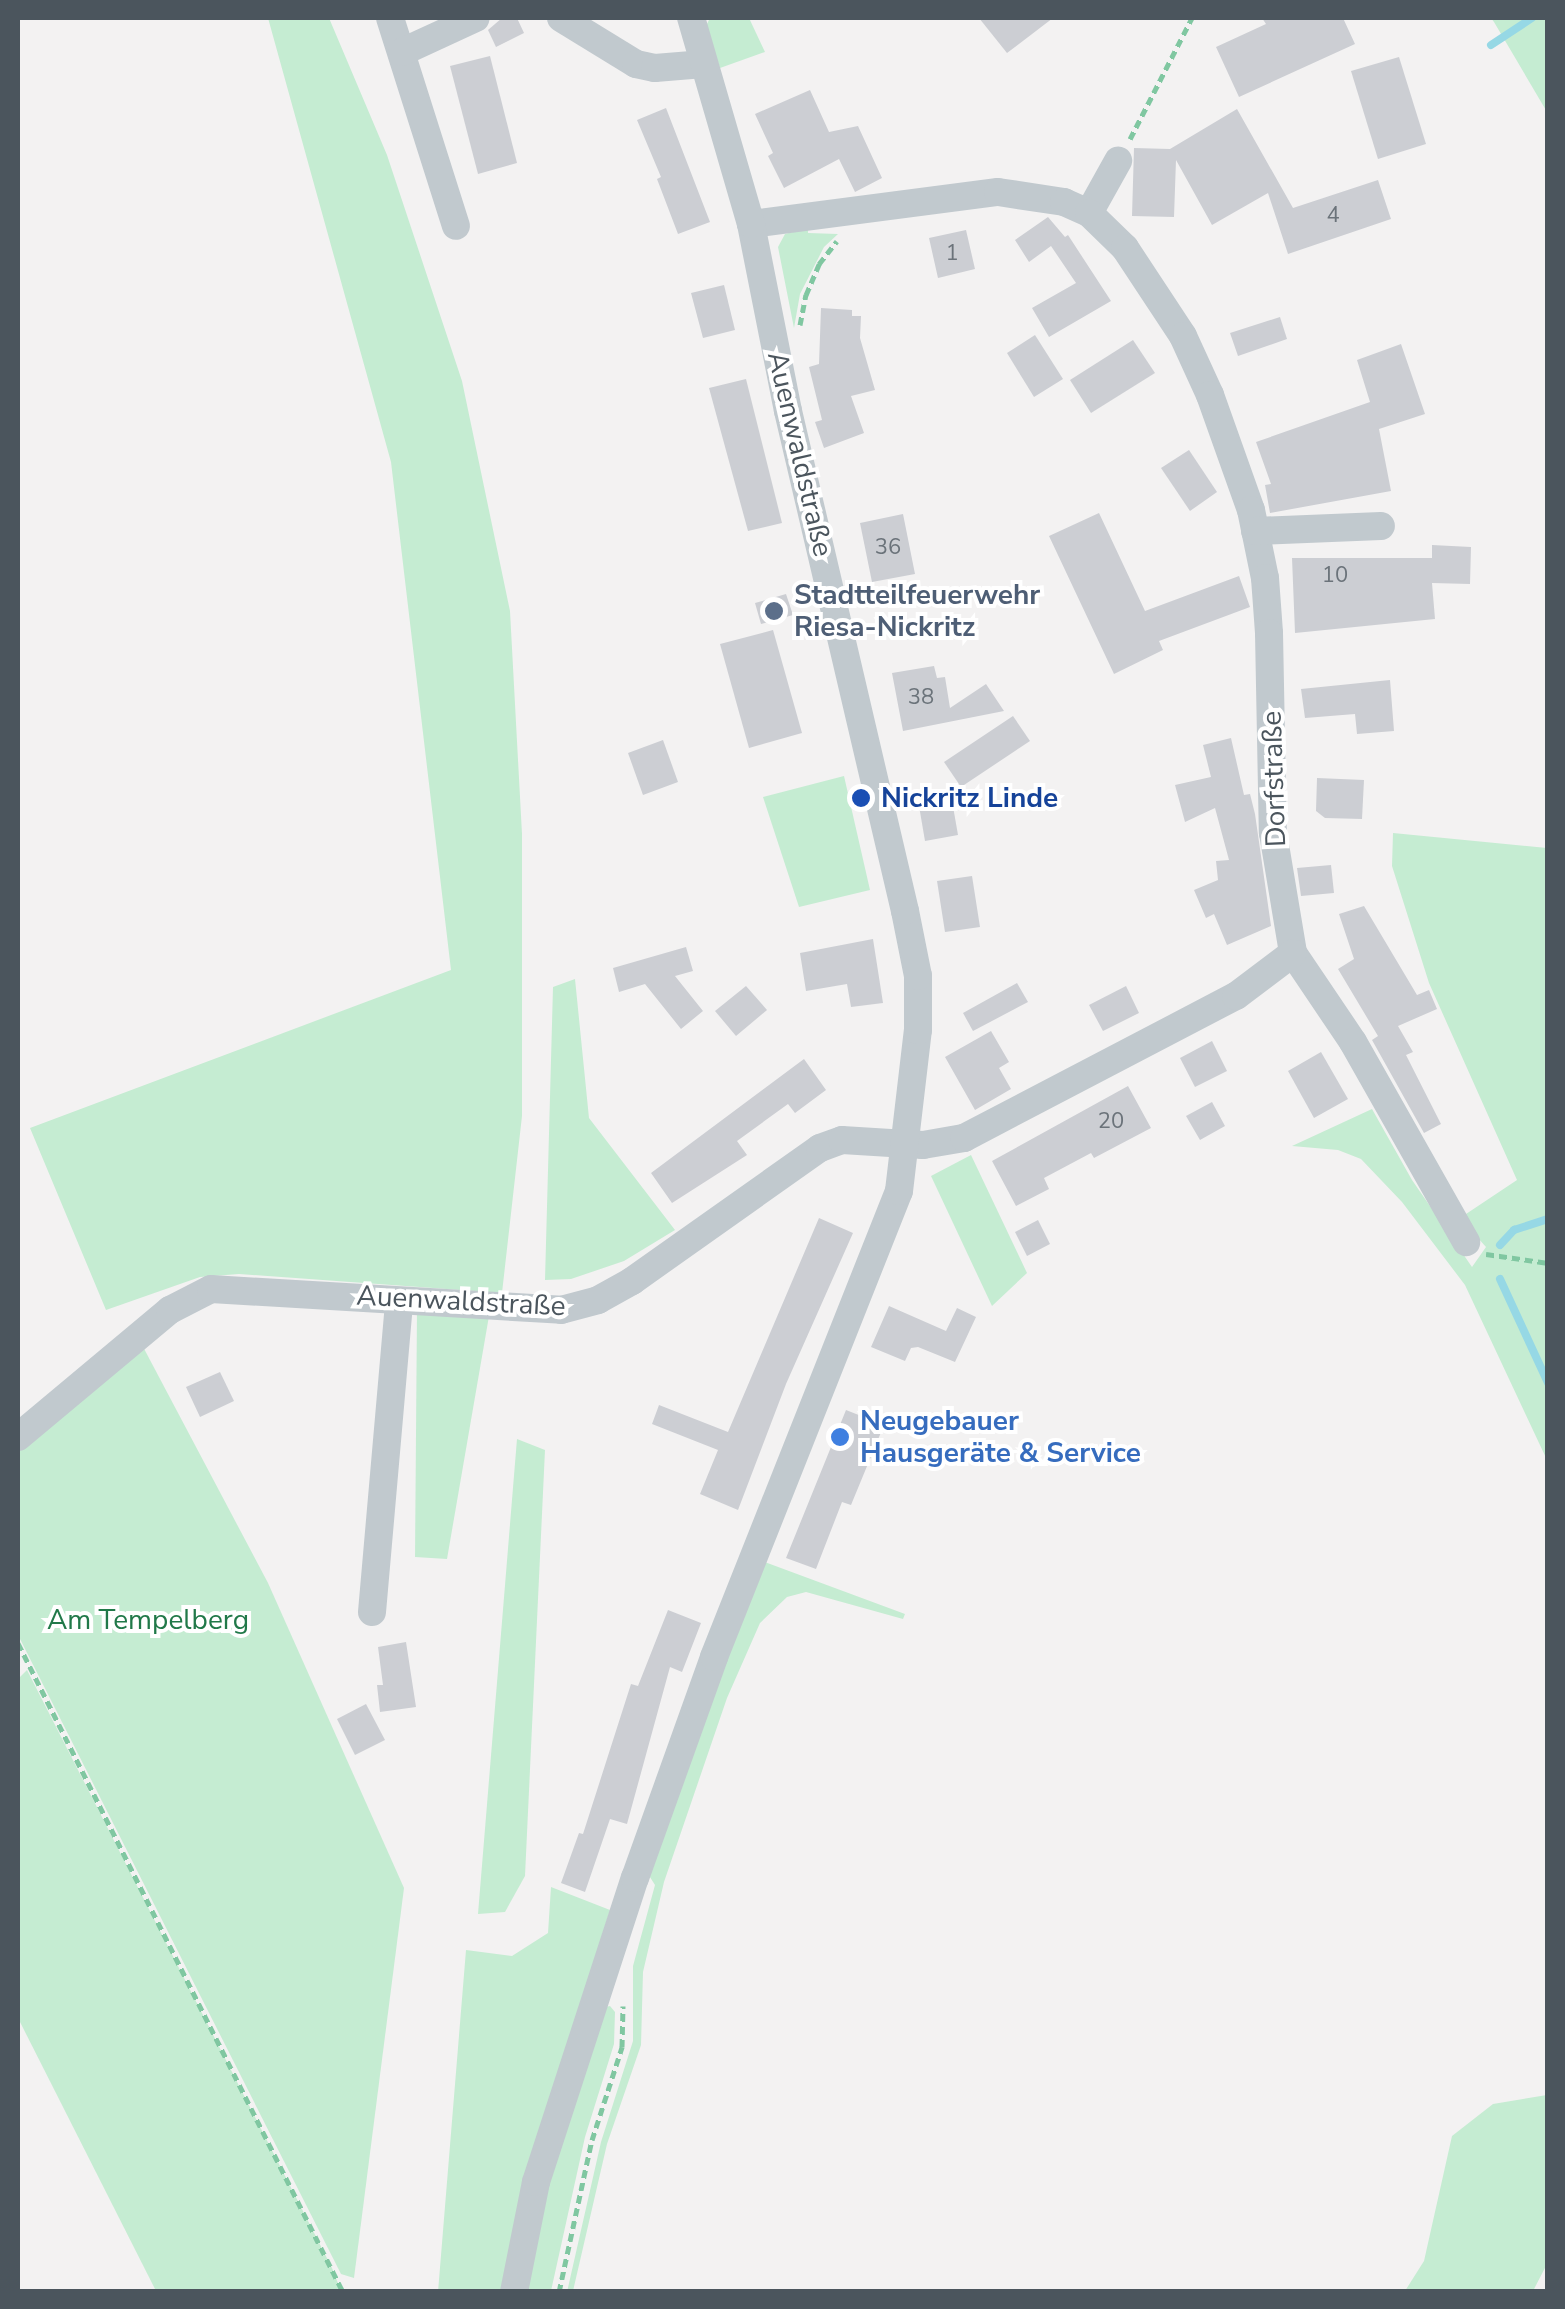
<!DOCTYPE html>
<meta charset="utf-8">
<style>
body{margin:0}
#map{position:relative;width:1565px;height:2309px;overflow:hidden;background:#f3f2f2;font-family:"Nunito Sans",sans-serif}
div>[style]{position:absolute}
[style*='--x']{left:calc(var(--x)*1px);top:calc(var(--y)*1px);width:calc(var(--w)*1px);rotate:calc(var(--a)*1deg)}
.green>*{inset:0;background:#c5ecd2}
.stream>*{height:8px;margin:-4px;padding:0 4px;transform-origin:4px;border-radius:4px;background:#96d8e5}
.building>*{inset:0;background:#ccced3}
.path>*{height:5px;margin-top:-2.5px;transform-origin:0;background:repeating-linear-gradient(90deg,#80c7a1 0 8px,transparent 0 13px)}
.minor>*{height:28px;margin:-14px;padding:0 14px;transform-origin:14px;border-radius:14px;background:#c1c9ce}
.dots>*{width:28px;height:28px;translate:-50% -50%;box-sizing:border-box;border:5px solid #fff;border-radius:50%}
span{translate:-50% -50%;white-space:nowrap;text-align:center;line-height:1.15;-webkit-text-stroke:8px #fff;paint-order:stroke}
.number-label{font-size:22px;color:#6b737a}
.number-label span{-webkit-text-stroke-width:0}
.street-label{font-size:28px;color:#4b555d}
.service-label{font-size:28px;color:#4e5e75;font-weight:700}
.left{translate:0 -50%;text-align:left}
.transit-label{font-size:28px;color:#164399;font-weight:700}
.shop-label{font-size:28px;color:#366cbe;font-weight:700}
.park-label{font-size:28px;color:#217949}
.frame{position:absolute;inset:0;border:20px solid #4b555d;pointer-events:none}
</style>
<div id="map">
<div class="green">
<div style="clip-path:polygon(268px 18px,329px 18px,387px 155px,462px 381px,510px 611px,522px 834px,522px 1116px,502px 1293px,239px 1274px,200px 1277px,106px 1310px,30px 1128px,451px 970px,391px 462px)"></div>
<div style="clip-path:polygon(710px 18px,749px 18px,765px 52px,720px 68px,706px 26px)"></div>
<div style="clip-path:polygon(1491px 18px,1547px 18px,1547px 112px,1494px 22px)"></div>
<div style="clip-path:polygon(808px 228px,808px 233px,838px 234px,824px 247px,800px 294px,794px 328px,778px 247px,785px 234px)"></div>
<div style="clip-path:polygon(844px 776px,870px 890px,799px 907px,763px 797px)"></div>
<div style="clip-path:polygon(1393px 833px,1547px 848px,1547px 1460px,1465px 1285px,1402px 1202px,1361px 1159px,1338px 1150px,1292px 1146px,1372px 1109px,1412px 1180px,1472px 1267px,1486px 1247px,1460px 1218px,1517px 1180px,1429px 983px,1392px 866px)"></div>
<div style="clip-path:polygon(575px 979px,589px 1118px,675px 1230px,624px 1261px,571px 1279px,545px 1280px,553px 987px)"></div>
<div style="clip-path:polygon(971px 1155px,1027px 1273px,992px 1306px,931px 1176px)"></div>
<div style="clip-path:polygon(417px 1310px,489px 1316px,447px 1559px,415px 1557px)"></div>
<div style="clip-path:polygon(141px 1343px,268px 1583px,404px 1888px,354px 2278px,341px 2274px,18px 1635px,18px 1446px)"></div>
<div style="clip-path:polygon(517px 1439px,545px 1450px,525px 1876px,505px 1912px,478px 1914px)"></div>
<div style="clip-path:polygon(759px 1560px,905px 1614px,903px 1619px,806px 1592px,787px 1597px,760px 1623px,727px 1698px,664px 1882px,643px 1972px,641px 2045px,607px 2144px,573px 2291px,567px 2292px,601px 2142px,633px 2041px,633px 1966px,655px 1885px,648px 1874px)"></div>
<div style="clip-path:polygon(27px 1670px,332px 2268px,341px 2291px,156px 2291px,18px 2018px,18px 1679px)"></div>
<div style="clip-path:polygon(551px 1887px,610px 1910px,526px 2179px,503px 2291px,438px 2292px,466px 1950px,512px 1956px,548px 1933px)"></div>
<div style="clip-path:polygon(610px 2006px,615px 2012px,614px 2044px,585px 2137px,551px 2291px,525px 2292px,546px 2185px,601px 2008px)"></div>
<div style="clip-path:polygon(1547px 2095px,1547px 2264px,1533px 2291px,1405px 2291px,1424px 2261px,1452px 2136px,1493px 2104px)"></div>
</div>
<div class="stream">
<div style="--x:1491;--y:45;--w:49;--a:-33.4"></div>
<div style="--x:1500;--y:1245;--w:21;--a:-47"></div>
<div style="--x:1514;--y:1230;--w:36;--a:-18"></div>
<div style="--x:1500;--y:1279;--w:115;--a:65.2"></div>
</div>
<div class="building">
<div style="clip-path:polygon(502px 18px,517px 18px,524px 33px,496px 47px,488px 30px)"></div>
<div style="clip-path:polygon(979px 18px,1053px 18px,1007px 53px)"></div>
<div style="clip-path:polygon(1262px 18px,1343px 18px,1355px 44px,1239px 97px,1216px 47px,1266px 24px)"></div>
<div style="clip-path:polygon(490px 56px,517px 163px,478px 174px,450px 66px)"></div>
<div style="clip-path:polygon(1399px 57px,1426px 144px,1378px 159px,1351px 71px)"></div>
<div style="clip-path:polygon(810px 90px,829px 132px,858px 126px,882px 178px,855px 192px,839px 159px,784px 188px,768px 156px,773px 153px,755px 114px)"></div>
<div style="clip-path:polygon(666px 108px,710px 222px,678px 234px,657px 179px,661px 177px,637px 120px)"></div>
<div style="clip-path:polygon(1237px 109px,1293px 208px,1378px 180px,1391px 219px,1288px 254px,1268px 193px,1212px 225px,1176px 160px,1174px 217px,1132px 216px,1134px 148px,1170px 149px)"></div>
<div style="clip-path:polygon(1048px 217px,1065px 237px,1068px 235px,1111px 301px,1049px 337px,1032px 308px,1076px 283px,1051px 246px,1029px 262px,1015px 240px)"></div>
<div style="clip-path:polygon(966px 230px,975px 269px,938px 278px,929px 238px)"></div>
<div style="clip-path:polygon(724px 285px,735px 330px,703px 338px,691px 293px)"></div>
<div style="clip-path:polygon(821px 308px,852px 310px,852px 316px,861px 316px,860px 338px,875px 390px,851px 396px,864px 433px,824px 448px,815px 422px,822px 420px,809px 367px,819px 364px)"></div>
<div style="clip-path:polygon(1280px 317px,1287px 339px,1238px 356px,1230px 333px)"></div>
<div style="clip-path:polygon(1035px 335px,1063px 379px,1034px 397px,1007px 353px)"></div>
<div style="clip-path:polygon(1133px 340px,1155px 373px,1091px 413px,1070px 380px)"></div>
<div style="clip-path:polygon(1401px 344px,1425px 414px,1379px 429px,1391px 491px,1270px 513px,1265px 485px,1271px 484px,1256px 442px,1370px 402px,1357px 360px)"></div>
<div style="clip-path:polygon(746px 379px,782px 523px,748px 531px,709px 388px)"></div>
<div style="clip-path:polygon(1189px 450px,1217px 492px,1190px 511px,1161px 468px)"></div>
<div style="clip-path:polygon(1099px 513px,1145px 611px,1239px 576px,1250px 607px,1159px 641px,1163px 650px,1114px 674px,1049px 536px)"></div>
<div style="clip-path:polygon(903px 514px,915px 574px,872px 582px,860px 523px)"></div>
<div style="clip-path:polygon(1432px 545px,1471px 547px,1470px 584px,1432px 583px,1435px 619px,1295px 633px,1292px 558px,1432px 558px)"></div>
<div style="clip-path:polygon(786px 594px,793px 615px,761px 624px,755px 603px)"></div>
<div style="clip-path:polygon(773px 630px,802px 733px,749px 748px,720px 644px)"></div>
<div style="clip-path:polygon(934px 666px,937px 678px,945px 677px,950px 708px,986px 684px,1004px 711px,903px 731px,892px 673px)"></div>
<div style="clip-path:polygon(1390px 680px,1394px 731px,1357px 734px,1355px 714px,1305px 718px,1301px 689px)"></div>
<div style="clip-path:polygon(1013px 716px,1030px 741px,961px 787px,944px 762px)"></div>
<div style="clip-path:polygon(1231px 738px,1244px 795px,1250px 794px,1255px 814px,1271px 926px,1227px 945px,1214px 914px,1206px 918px,1194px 890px,1218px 880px,1216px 861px,1229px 860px,1215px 808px,1185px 822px,1175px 785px,1211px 777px,1203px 745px)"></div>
<div style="clip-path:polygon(663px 740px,678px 782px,643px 795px,628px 753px)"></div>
<div style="clip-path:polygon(1317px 778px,1364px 780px,1362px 819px,1325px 818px,1316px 811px)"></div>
<div style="clip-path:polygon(951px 795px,958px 835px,925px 841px,918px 800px)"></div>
<div style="clip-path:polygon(1331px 865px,1334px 893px,1301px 896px,1297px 868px)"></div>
<div style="clip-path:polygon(972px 876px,980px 927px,945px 932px,937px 881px)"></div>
<div style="clip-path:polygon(1364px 906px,1417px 995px,1429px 990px,1437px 1009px,1398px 1026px,1413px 1052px,1406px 1055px,1441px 1124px,1424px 1133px,1372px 1040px,1378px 1036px,1338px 969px,1354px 959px,1339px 914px)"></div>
<div style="clip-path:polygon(873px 939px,883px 1003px,851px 1007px,847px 984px,806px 991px,800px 953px)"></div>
<div style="clip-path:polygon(686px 947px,693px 971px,675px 976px,703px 1011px,681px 1029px,645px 984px,619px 992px,613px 968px)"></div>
<div style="clip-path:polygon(1017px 983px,1028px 1002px,973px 1031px,963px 1013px)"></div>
<div style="clip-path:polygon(746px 986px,767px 1010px,736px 1036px,715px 1011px)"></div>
<div style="clip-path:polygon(1126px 986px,1139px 1013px,1103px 1031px,1089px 1005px)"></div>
<div style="clip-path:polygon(991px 1031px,1009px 1062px,999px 1068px,1011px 1089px,975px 1110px,945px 1057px)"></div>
<div style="clip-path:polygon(1212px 1041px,1227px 1071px,1195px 1087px,1180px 1058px)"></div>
<div style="clip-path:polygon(1321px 1052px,1348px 1099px,1314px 1118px,1288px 1071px)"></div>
<div style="clip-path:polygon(804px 1059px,826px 1090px,795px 1113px,788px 1104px,737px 1141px,747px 1155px,672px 1203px,651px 1173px)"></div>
<div style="clip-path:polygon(1128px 1086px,1151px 1128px,1094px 1158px,1091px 1153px,1044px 1178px,1049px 1189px,1016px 1206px,992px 1161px)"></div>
<div style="clip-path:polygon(1212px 1102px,1225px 1126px,1200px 1140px,1186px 1116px)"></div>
<div style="clip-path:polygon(819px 1218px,853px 1233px,786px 1384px,738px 1510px,700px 1494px,718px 1450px,652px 1424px,659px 1405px,728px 1432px)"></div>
<div style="clip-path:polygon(1038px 1220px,1050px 1244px,1027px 1256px,1015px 1232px)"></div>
<div style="clip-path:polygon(889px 1306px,946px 1331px,957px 1308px,976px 1317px,955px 1362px,918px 1347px,911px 1348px,905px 1361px,871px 1347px)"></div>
<div style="clip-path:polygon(220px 1372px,234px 1401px,200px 1417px,186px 1387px)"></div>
<div style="clip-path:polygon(846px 1410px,884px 1425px,851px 1505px,842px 1502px,816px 1569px,786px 1558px)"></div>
<div style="clip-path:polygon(668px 1610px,701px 1623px,682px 1672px,670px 1667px,627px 1824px,610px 1819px,585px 1892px,561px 1883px,579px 1833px,583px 1834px,631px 1684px,638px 1686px)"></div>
<div style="clip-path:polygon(406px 1642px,416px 1707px,380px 1712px,377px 1685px,383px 1685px,378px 1647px)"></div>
<div style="clip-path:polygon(366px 1704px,385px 1740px,355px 1755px,337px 1719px)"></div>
</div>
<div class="path">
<div style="--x:1130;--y:139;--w:136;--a:-62.9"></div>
<div style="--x:800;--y:325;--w:31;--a:-79"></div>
<div style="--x:806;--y:295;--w:34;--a:-67"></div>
<div style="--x:819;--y:264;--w:29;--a:-52"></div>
<div style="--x:1486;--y:1254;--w:63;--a:8.3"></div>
<div style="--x:18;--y:1643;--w:726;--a:63.4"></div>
<div style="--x:559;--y:2292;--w:156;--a:-77.8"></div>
<div style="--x:592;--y:2140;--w:98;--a:-72.1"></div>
<div style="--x:622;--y:2047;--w:41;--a:-88.6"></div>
</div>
<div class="minor">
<div style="--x:390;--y:18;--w:218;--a:72.4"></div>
<div style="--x:561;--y:18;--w:88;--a:31.5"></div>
<div style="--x:636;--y:64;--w:19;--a:12"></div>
<div style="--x:655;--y:68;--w:49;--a:-4.7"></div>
<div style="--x:402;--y:52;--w:81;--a:-24.7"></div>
<div style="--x:1089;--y:213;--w:60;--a:-60.9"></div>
<div style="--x:751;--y:224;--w:249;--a:-7.4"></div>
<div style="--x:998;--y:192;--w:67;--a:8.6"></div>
<div style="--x:1064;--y:202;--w:27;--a:24"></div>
<div style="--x:1089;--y:213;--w:50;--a:44.2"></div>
<div style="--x:1125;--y:248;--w:105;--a:56.6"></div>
<div style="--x:1183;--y:336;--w:65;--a:65.4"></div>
<div style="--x:1210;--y:395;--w:122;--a:70.4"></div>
<div style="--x:1251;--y:510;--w:69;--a:78.4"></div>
<div style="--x:1265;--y:578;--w:55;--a:85.8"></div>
<div style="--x:1269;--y:633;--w:200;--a:88.9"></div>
<div style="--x:1273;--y:833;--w:122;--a:80.5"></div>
<div style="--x:1255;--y:531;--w:126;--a:-2.3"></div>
<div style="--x:1293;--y:953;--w:107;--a:56"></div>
<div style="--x:1353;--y:1042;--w:230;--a:60.5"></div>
<div style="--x:18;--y:1437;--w:198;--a:-39.9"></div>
<div style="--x:170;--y:1310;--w:46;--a:-27.1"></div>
<div style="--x:211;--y:1289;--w:351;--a:3.4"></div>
<div style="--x:561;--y:1310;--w:38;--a:-15"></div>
<div style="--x:598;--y:1300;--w:39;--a:-29"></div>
<div style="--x:632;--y:1281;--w:230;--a:-35.3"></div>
<div style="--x:820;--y:1148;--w:23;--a:-20"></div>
<div style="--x:842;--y:1140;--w:81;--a:3.5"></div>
<div style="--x:923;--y:1145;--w:42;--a:-9.7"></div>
<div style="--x:964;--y:1138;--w:307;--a:-27.6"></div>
<div style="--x:1236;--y:996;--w:71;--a:-37"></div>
<div style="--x:372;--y:1612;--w:312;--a:-85"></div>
<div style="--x:514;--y:2292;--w:112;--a:-78.7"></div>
<div style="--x:536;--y:2182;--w:320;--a:-72"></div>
<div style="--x:635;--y:1878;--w:235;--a:-70.3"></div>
<div style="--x:714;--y:1657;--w:501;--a:-68.35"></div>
<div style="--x:899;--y:1191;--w:162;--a:-83.3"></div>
<div style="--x:918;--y:1030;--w:54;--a:-90"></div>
<div style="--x:918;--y:976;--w:66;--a:-101.3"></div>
<div style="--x:905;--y:911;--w:514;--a:-103.17"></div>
<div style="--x:788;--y:411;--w:191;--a:-101.2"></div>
<div style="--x:751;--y:224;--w:215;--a:-106.2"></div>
</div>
<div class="dots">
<div style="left:774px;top:611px;background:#5c6f8a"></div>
<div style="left:861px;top:798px;background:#1a4fb4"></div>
<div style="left:840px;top:1437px;background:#3f7fe0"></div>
</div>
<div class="number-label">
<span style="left:1333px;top:216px">4</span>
<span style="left:952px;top:254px">1</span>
<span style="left:888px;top:548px">36</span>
<span style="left:1335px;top:576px">10</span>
<span style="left:921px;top:698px">38</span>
<span style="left:1111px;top:1122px">20</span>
</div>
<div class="street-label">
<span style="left:800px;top:454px;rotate:77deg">Auenwaldstraße</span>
<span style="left:1274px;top:779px;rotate:-92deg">Dorfstraße</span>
<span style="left:461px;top:1301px;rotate:3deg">Auenwaldstraße</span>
</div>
<div class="service-label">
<span class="left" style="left:794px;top:611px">Stadtteilfeuerwehr<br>Riesa-Nickritz</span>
</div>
<div class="transit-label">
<span class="left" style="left:881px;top:798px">Nickritz Linde</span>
</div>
<div class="shop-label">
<span class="left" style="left:860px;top:1437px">Neugebauer<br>Hausgeräte &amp; Service</span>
</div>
<div class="park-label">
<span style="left:148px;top:1620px">Am Tempelberg</span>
</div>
<div class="frame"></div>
</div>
